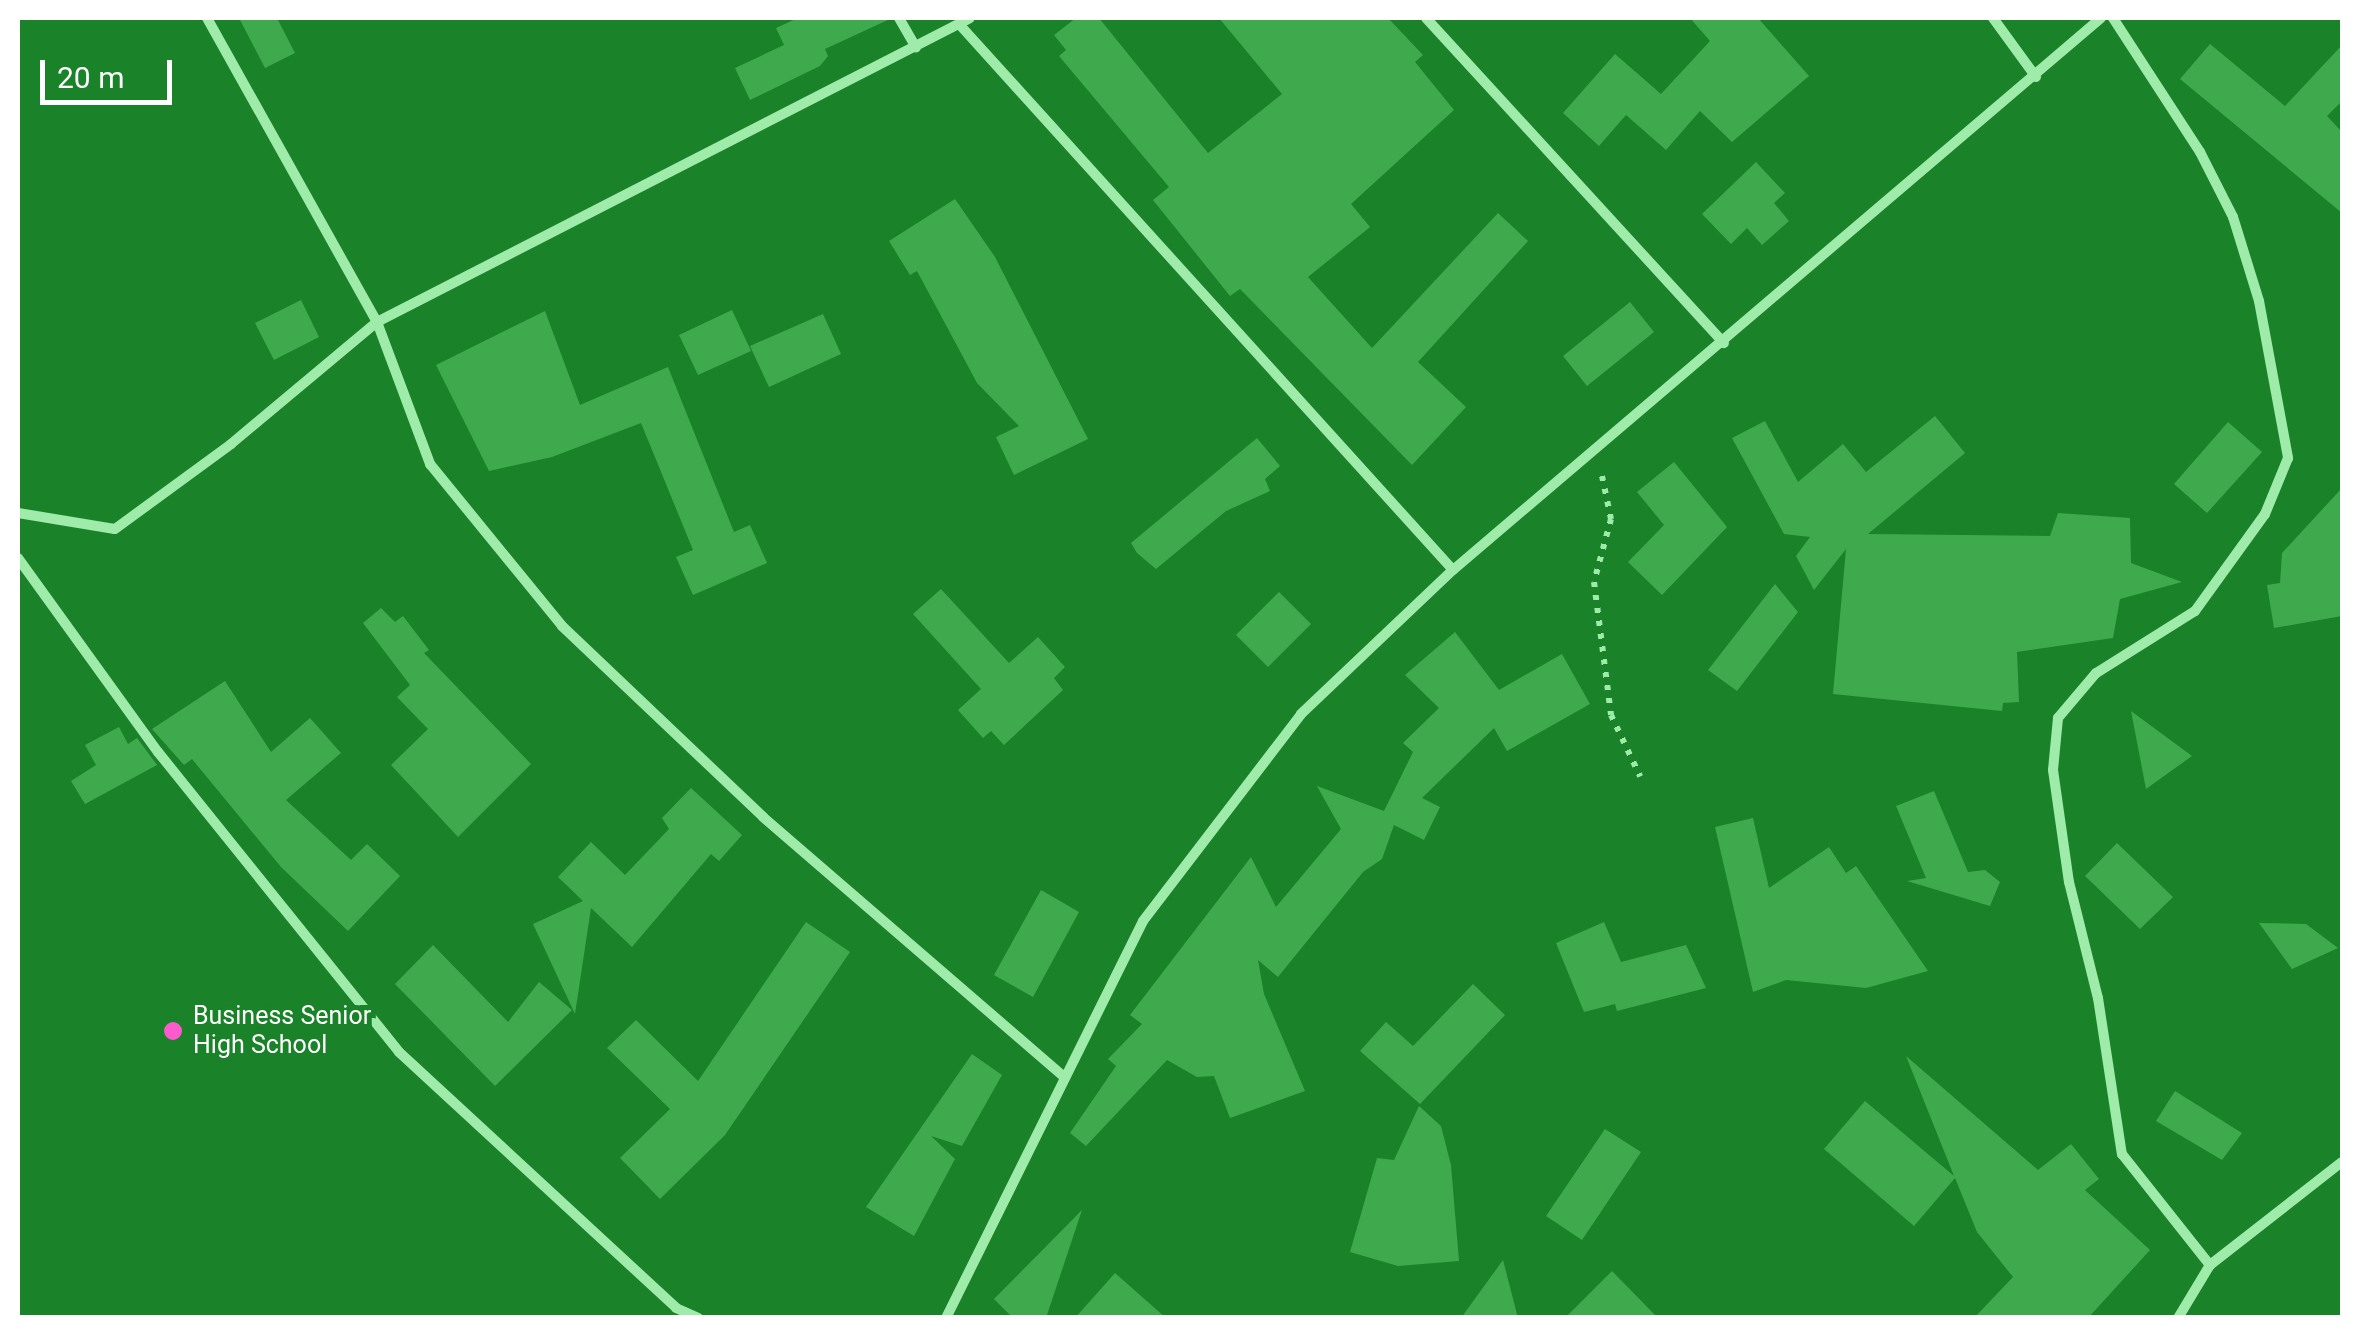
<!DOCTYPE html>
<style>
body{margin:0}
#map{position:relative;width:2360px;height:1335px;overflow:hidden;background:#1a8229;font-family:Roboto,sans-serif}
div>[style]{position:absolute}
[style*='--x']{left:calc(var(--x)*1px);top:calc(var(--y)*1px);width:calc(var(--w)*1px);rotate:calc(var(--a)*1deg)}
.building>*{inset:0;background:#3eaa4d}
.path>*{height:6px;margin-top:-3px;transform-origin:0;background:repeating-linear-gradient(90deg,#9feba9 0 5px,transparent 0 13px)}
.minor>*{height:10px;margin:-5px;padding:0 5px;transform-origin:5px;border-radius:5px;background:#9feba9}
.dots>*{width:28px;height:28px;translate:-50% -50%;box-sizing:border-box;border:5px solid #1a8229;border-radius:50%}
span{translate:-50% -50%;white-space:nowrap;text-align:center;line-height:1.15;-webkit-text-stroke:10px #1a8229;paint-order:stroke}
.poi-label{font-size:25px;color:#fff}
.left{translate:0 -50%;text-align:left}
.frame{position:absolute;inset:0;border:20px solid #fff;pointer-events:none}
.scale{position:absolute;left:40px;top:60px;width:132px;height:45px;box-sizing:border-box;border:5px solid #fff;border-top:0;padding-left:12px;font-size:30px;line-height:35px;white-space:nowrap;color:#fff;-webkit-text-stroke:8px #1a8229;paint-order:stroke}
</style>
<div id="map">
<div class="building">
<div style="clip-path:polygon(239px 18px,277px 18px,295px 53px,265px 68px)"></div>
<div style="clip-path:polygon(798px 18px,890px 19px,825px 49px,828px 56px,820px 66px,750px 100px,735px 68px,784px 45px,776px 28px)"></div>
<div style="clip-path:polygon(1076px 18px,1099px 18px,1208px 153px,1282px 94px,1219px 18px,1388px 18px,1423px 55px,1415px 62px,1454px 110px,1351px 204px,1370px 227px,1308px 277px,1372px 348px,1498px 213px,1528px 241px,1418px 362px,1466px 407px,1412px 465px,1240px 289px,1230px 296px,1153px 200px,1169px 187px,1059px 56px,1066px 50px,1054px 35px)"></div>
<div style="clip-path:polygon(1690px 18px,1758px 18px,1809px 76px,1732px 142px,1700px 111px,1666px 150px,1626px 115px,1599px 146px,1563px 113px,1615px 54px,1661px 94px,1710px 41px)"></div>
<div style="clip-path:polygon(2210px 44px,2285px 106px,2342px 45px,2342px 101px,2327px 116px,2342px 132px,2342px 213px,2180px 79px)"></div>
<div style="clip-path:polygon(1756px 162px,1785px 193px,1774px 203px,1789px 221px,1762px 245px,1747px 228px,1731px 244px,1702px 214px)"></div>
<div style="clip-path:polygon(955px 199px,995px 257px,1088px 439px,1014px 475px,996px 437px,1019px 426px,977px 383px,917px 271px,910px 275px,889px 241px)"></div>
<div style="clip-path:polygon(301px 300px,319px 337px,274px 360px,255px 323px)"></div>
<div style="clip-path:polygon(1630px 302px,1654px 332px,1587px 386px,1563px 356px)"></div>
<div style="clip-path:polygon(732px 310px,751px 351px,698px 375px,679px 335px)"></div>
<div style="clip-path:polygon(545px 311px,580px 405px,668px 367px,734px 532px,750px 525px,767px 563px,693px 595px,676px 557px,693px 550px,641px 423px,552px 457px,489px 471px,436px 365px)"></div>
<div style="clip-path:polygon(823px 314px,841px 354px,769px 387px,750px 346px)"></div>
<div style="clip-path:polygon(1935px 416px,1965px 453px,1868px 534px,2050px 536px,2058px 513px,2130px 518px,2131px 563px,2182px 582px,2120px 599px,2113px 638px,2017px 652px,2019px 702px,2003px 703px,2002px 711px,1833px 694px,1846px 549px,1814px 590px,1796px 556px,1810px 537px,1784px 534px,1732px 438px,1765px 421px,1798px 482px,1843px 444px,1866px 472px)"></div>
<div style="clip-path:polygon(2228px 422px,2262px 452px,2207px 513px,2174px 484px)"></div>
<div style="clip-path:polygon(1257px 438px,1280px 466px,1265px 479px,1270px 491px,1226px 511px,1156px 569px,1137px 553px,1131px 543px)"></div>
<div style="clip-path:polygon(1674px 462px,1727px 527px,1662px 595px,1628px 562px,1664px 525px,1637px 492px)"></div>
<div style="clip-path:polygon(2342px 488px,2342px 616px,2274px 628px,2267px 585px,2280px 583px,2282px 553px)"></div>
<div style="clip-path:polygon(1775px 584px,1798px 612px,1737px 691px,1708px 670px)"></div>
<div style="clip-path:polygon(941px 589px,1009px 663px,1038px 637px,1065px 667px,1054px 678px,1063px 690px,1004px 745px,991px 731px,983px 738px,958px 710px,981px 689px,913px 614px)"></div>
<div style="clip-path:polygon(1279px 592px,1311px 624px,1268px 667px,1236px 635px)"></div>
<div style="clip-path:polygon(381px 608px,395px 622px,403px 616px,429px 650px,424px 653px,531px 764px,458px 837px,391px 765px,428px 729px,397px 697px,410px 685px,363px 623px)"></div>
<div style="clip-path:polygon(1455px 632px,1499px 690px,1562px 654px,1590px 704px,1507px 751px,1494px 728px,1422px 798px,1440px 807px,1424px 840px,1394px 825px,1382px 859px,1363px 872px,1278px 977px,1258px 960px,1264px 994px,1305px 1091px,1230px 1118px,1214px 1076px,1197px 1077px,1167px 1060px,1086px 1146px,1070px 1133px,1116px 1066px,1108px 1059px,1142px 1024px,1130px 1015px,1251px 857px,1276px 907px,1341px 829px,1317px 786px,1384px 811px,1413px 752px,1403px 743px,1439px 708px,1405px 675px)"></div>
<div style="clip-path:polygon(225px 681px,271px 752px,310px 718px,341px 753px,286px 800px,351px 860px,367px 844px,400px 876px,348px 931px,281px 867px,192px 759px,184px 765px,152px 729px)"></div>
<div style="clip-path:polygon(2131px 711px,2192px 756px,2146px 789px)"></div>
<div style="clip-path:polygon(119px 727px,128px 744px,137px 738px,157px 765px,85px 804px,71px 781px,96px 765px,85px 745px)"></div>
<div style="clip-path:polygon(691px 788px,742px 835px,719px 861px,711px 854px,632px 947px,591px 908px,575px 1014px,533px 924px,583px 901px,558px 877px,591px 842px,625px 875px,669px 829px,662px 818px)"></div>
<div style="clip-path:polygon(1934px 791px,1968px 872px,1985px 870px,2000px 882px,1990px 906px,1907px 881px,1926px 878px,1896px 806px)"></div>
<div style="clip-path:polygon(1753px 818px,1769px 888px,1829px 847px,1846px 873px,1856px 866px,1928px 971px,1866px 988px,1786px 980px,1753px 992px,1715px 827px)"></div>
<div style="clip-path:polygon(2117px 843px,2173px 897px,2140px 929px,2085px 876px)"></div>
<div style="clip-path:polygon(1041px 890px,1079px 912px,1033px 997px,994px 975px)"></div>
<div style="clip-path:polygon(806px 922px,850px 952px,725px 1135px,660px 1199px,620px 1158px,670px 1109px,607px 1048px,636px 1020px,698px 1081px)"></div>
<div style="clip-path:polygon(1604px 922px,1621px 962px,1686px 945px,1706px 988px,1617px 1011px,1615px 1004px,1584px 1012px,1556px 943px)"></div>
<div style="clip-path:polygon(2259px 923px,2306px 924px,2338px 948px,2292px 969px)"></div>
<div style="clip-path:polygon(433px 945px,508px 1022px,539px 982px,572px 1010px,495px 1086px,395px 984px)"></div>
<div style="clip-path:polygon(1473px 984px,1505px 1015px,1420px 1104px,1360px 1051px,1386px 1022px,1413px 1046px)"></div>
<div style="clip-path:polygon(972px 1054px,1002px 1075px,962px 1146px,931px 1136px,955px 1159px,914px 1236px,866px 1207px)"></div>
<div style="clip-path:polygon(1906px 1056px,2038px 1170px,2071px 1144px,2099px 1179px,2085px 1190px,2150px 1250px,2088px 1318px,1974px 1318px,2013px 1277px,1977px 1232px,1955px 1178px,1914px 1226px,1824px 1149px,1865px 1101px,1954px 1176px)"></div>
<div style="clip-path:polygon(2175px 1091px,2242px 1133px,2222px 1160px,2156px 1121px)"></div>
<div style="clip-path:polygon(1419px 1106px,1441px 1126px,1451px 1165px,1459px 1261px,1398px 1266px,1350px 1252px,1377px 1158px,1394px 1160px)"></div>
<div style="clip-path:polygon(1605px 1129px,1641px 1152px,1582px 1240px,1546px 1216px)"></div>
<div style="clip-path:polygon(1082px 1210px,1046px 1318px,1013px 1318px,994px 1299px)"></div>
<div style="clip-path:polygon(1503px 1260px,1518px 1318px,1461px 1318px)"></div>
<div style="clip-path:polygon(1612px 1271px,1658px 1318px,1565px 1318px)"></div>
<div style="clip-path:polygon(1115px 1273px,1166px 1318px,1075px 1318px)"></div>
</div>
<div class="path">
<div style="--x:1602;--y:476;--w:44;--a:78.2"></div>
<div style="--x:1611;--y:519;--w:65;--a:105.1"></div>
<div style="--x:1594;--y:582;--w:134;--a:82.7"></div>
<div style="--x:1611;--y:715;--w:68;--a:64.6"></div>
</div>
<div class="minor">
<div style="--x:207;--y:18;--w:348;--a:60.8"></div>
<div style="--x:377;--y:322;--w:152;--a:69.5"></div>
<div style="--x:430;--y:464;--w:209;--a:50.8"></div>
<div style="--x:562;--y:626;--w:277;--a:43.5"></div>
<div style="--x:763;--y:817;--w:396;--a:40.8"></div>
<div style="--x:899;--y:18;--w:34;--a:60"></div>
<div style="--x:1426;--y:18;--w:441;--a:47.5"></div>
<div style="--x:1993;--y:18;--w:73;--a:53.9"></div>
<div style="--x:2113;--y:18;--w:160;--a:57"></div>
<div style="--x:2200;--y:152;--w:73;--a:63.1"></div>
<div style="--x:2233;--y:217;--w:88;--a:72.8"></div>
<div style="--x:2259;--y:301;--w:160;--a:79.5"></div>
<div style="--x:2288;--y:458;--w:61;--a:112.3"></div>
<div style="--x:2265;--y:514;--w:120;--a:125.8"></div>
<div style="--x:2195;--y:611;--w:117;--a:147.9"></div>
<div style="--x:2096;--y:673;--w:59;--a:130.2"></div>
<div style="--x:2058;--y:718;--w:52;--a:95.5"></div>
<div style="--x:2053;--y:770;--w:113;--a:81.9"></div>
<div style="--x:2069;--y:882;--w:120;--a:76"></div>
<div style="--x:2098;--y:998;--w:158;--a:81.3"></div>
<div style="--x:2122;--y:1154;--w:142;--a:51.6"></div>
<div style="--x:959;--y:24;--w:736;--a:47.86"></div>
<div style="--x:18;--y:513;--w:98;--a:9.4"></div>
<div style="--x:115;--y:529;--w:144;--a:-36.2"></div>
<div style="--x:231;--y:444;--w:190;--a:-39.9"></div>
<div style="--x:377;--y:322;--w:666;--a:-27.14"></div>
<div style="--x:18;--y:558;--w:239;--a:54.2"></div>
<div style="--x:158;--y:752;--w:385;--a:51.2"></div>
<div style="--x:399;--y:1052;--w:377;--a:42.7"></div>
<div style="--x:676;--y:1308;--w:24;--a:24"></div>
<div style="--x:946;--y:1318;--w:443;--a:-63.6"></div>
<div style="--x:1143;--y:921;--w:260;--a:-52.6"></div>
<div style="--x:1301;--y:714;--w:209;--a:-43.5"></div>
<div style="--x:1453;--y:570;--w:851;--a:-40.43"></div>
<div style="--x:2178;--y:1318;--w:62;--a:-58.9"></div>
<div style="--x:2210;--y:1265;--w:167;--a:-38"></div>
</div>
<div class="dots">
<div style="left:173px;top:1031px;background:#fd5acd"></div>
</div>
<div class="poi-label">
<span class="left" style="left:193px;top:1031px">Business Senior<br>High School</span>
</div>
<div class="frame"></div>
<div class="scale">20 m</div>
</div>
